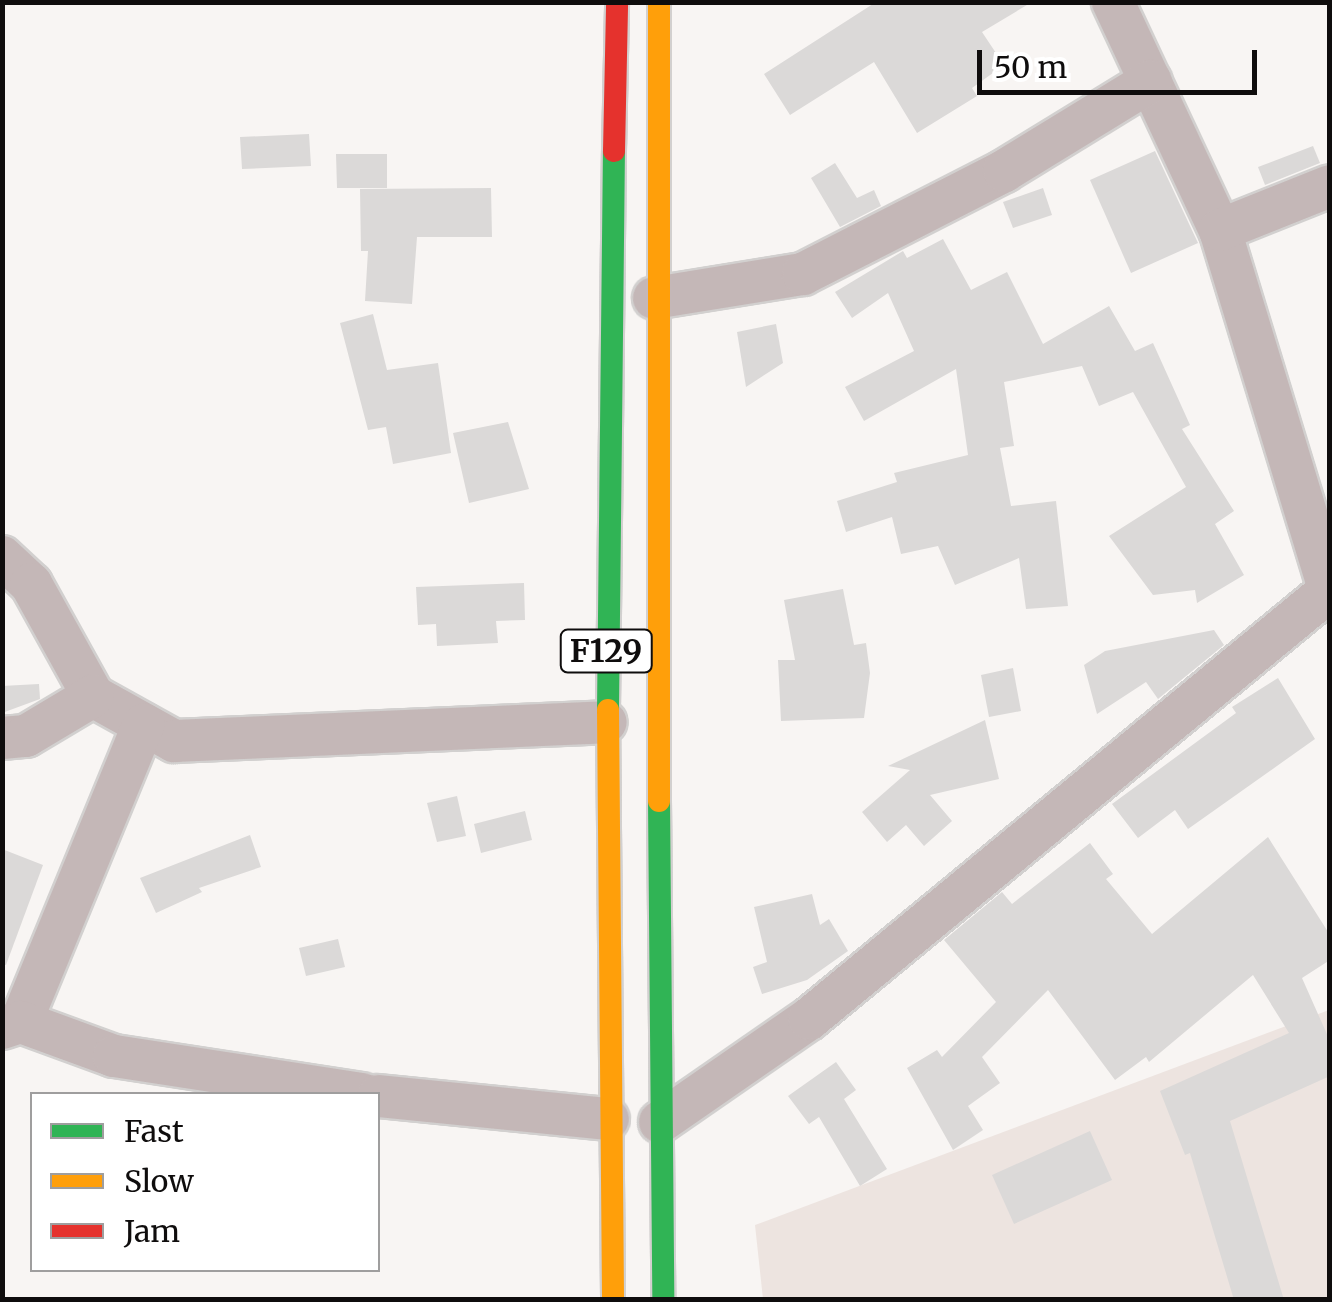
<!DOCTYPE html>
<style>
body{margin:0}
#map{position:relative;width:1332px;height:1302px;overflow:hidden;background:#f8f5f3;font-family:Merriweather,serif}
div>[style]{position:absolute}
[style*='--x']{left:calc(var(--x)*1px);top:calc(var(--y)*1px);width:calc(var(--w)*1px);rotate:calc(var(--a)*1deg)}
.built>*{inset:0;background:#ede4e0}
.building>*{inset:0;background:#dbd9d8}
.roads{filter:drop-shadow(2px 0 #d2d0cf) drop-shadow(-2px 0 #d2d0cf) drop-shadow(0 2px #d2d0cf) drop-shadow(0 -2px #d2d0cf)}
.street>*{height:42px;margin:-21px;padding:0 21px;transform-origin:21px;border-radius:21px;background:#c4b7b7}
.fast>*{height:22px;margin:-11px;padding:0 11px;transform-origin:11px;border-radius:11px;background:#30b455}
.slow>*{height:22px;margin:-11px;padding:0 11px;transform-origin:11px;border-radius:11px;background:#ff9f0a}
.jam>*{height:22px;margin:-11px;padding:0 11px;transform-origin:11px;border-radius:11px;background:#e5322d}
span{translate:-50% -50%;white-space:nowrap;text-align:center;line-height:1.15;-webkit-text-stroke:8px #fff;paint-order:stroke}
.shield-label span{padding:2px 8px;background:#fff;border:2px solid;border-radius:8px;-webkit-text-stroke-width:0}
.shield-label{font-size:32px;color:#0f0d0d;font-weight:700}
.frame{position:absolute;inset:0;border:5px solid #0f0d0d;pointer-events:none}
.legend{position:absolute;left:30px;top:1092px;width:350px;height:180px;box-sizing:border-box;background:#fff;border:2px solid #9f9e9e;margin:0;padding:12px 18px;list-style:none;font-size:30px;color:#0f0d0d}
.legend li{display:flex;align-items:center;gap:20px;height:50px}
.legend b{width:50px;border:2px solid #9f9e9e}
.scale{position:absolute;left:977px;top:50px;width:280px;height:45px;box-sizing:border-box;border:5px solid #0f0d0d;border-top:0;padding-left:12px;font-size:30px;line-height:35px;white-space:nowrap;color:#0f0d0d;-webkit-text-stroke:8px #fff;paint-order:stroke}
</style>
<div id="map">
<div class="built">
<div style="clip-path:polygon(1329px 1010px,1329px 1299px,763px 1299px,755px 1225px)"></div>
</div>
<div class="building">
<div style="clip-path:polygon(876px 2px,1032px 2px,982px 32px,1004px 65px,972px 88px,977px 96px,917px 133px,874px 62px,790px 115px,764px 74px)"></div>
<div style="clip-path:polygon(309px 134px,311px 166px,242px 169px,240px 137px)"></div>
<div style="clip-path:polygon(1313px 146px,1320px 163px,1265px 185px,1258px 167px)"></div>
<div style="clip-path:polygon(1155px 151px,1198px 243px,1131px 273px,1090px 180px)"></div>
<div style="clip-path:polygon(336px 154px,387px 154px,387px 188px,337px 188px)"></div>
<div style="clip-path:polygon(835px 163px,857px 198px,874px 190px,881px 206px,840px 227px,811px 178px)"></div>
<div style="clip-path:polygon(491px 188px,492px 237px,417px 237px,412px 304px,365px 301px,368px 251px,361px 251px,360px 189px)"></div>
<div style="clip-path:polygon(1043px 188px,1052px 215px,1013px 228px,1003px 202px)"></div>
<div style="clip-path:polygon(943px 239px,971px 290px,1007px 272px,1043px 344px,1109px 306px,1135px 351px,1153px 343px,1190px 425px,1182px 429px,1234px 511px,1215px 524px,1244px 575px,1197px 603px,1195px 590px,1153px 595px,1109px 536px,1186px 487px,1133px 392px,1099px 406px,1082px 366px,1004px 382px,1014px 446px,1000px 448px,1011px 506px,1056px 501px,1068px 606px,1026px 609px,1019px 558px,955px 585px,938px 546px,901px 554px,892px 517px,846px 532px,837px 501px,897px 482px,894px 473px,968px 455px,956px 369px,864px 421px,845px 387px,914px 351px,888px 293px,852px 318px,835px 292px,903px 251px,907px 258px)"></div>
<div style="clip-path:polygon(373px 314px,387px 370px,438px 363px,451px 453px,393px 464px,386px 427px,368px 430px,340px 323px)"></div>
<div style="clip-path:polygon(776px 324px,783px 363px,746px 387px,737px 332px)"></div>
<div style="clip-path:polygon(508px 422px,529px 489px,469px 503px,453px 433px)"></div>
<div style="clip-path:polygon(524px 583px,525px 620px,496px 621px,498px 643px,437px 646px,436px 624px,418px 625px,416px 587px)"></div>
<div style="clip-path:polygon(843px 589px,854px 645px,866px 643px,870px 673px,864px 718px,781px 721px,778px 660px,795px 660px,784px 600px)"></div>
<div style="clip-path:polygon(1214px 630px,1224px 645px,1158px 699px,1146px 682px,1097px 714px,1084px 665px,1105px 651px)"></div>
<div style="clip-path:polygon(1013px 668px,1021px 711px,989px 717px,981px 675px)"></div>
<div style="clip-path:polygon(1278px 678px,1315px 739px,1188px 829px,1175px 810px,1138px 838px,1112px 804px,1236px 713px,1232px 707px)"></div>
<div style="clip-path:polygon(39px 684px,40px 699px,2px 713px,2px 686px)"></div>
<div style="clip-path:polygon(985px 720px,999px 779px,930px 795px,952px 821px,924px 846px,906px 825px,887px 842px,862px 812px,910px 770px,888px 766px)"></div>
<div style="clip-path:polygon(457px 796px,466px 836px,437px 842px,427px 803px)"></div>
<div style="clip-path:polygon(525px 811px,532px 840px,481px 853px,474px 824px)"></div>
<div style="clip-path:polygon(250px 835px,261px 867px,199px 888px,202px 892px,156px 913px,140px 878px)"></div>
<div style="clip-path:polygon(1268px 837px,1330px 935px,1330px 960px,1302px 978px,1330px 1041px,1330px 1076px,1230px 1121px,1284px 1300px,1234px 1300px,1190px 1153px,1185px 1155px,1160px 1091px,1289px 1033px,1253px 975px,1149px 1062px,1146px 1057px,1115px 1080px,1048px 990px,982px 1057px,1000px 1083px,968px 1106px,983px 1130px,953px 1150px,907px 1068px,937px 1050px,942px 1057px,996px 1002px,944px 940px,1002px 892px,1012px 904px,1090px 843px,1113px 874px,1106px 879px,1152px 934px)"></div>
<div style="clip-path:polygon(2px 849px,43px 865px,6px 965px,2px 964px)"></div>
<div style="clip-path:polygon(812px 894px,820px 925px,829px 919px,848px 951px,807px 980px,762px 994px,753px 967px,767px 962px,754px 907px)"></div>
<div style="clip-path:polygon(338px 939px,345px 967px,306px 976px,299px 948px)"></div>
<div style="clip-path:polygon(836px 1062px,856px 1090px,844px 1099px,887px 1169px,860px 1186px,819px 1117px,809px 1124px,788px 1096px)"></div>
<div style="clip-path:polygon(1090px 1131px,1112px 1180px,1014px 1224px,992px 1175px)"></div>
</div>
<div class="roads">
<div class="street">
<div style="--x:1113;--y:2;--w:252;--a:64.9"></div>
<div style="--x:1220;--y:230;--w:378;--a:73.1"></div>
<div style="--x:1220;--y:230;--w:118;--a:-21.8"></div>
<div style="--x:654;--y:298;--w:151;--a:-9.2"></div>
<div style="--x:803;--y:274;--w:226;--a:-27.1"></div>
<div style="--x:1004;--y:171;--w:172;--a:-31.5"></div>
<div style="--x:2;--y:557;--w:40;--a:43"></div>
<div style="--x:31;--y:584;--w:128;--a:61"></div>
<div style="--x:93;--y:696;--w:93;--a:29.1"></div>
<div style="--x:174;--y:741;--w:432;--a:-2.5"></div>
<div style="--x:2;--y:738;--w:24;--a:-5"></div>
<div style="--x:26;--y:736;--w:78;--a:-30.8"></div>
<div style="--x:21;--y:1022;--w:322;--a:-67.6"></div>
<div style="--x:2;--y:1028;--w:20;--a:-18"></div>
<div style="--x:21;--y:1022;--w:99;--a:20.1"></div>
<div style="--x:114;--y:1056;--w:251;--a:8.7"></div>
<div style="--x:378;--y:1096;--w:231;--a:5.7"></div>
<div style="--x:660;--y:1122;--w:181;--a:-34.7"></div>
<div style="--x:809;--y:1019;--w:675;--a:-39.47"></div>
</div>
<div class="fast">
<div style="--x:608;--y:710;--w:559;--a:-89.39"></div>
<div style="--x:659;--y:801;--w:499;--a:89.5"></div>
</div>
<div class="slow">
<div style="--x:608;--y:710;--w:590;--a:89.51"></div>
<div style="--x:659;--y:801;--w:799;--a:-90"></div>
</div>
<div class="jam">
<div style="--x:614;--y:151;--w:149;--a:-88.8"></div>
</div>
</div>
<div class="shield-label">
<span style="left:606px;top:651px">F129</span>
</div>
<div class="frame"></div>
<ul class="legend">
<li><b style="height:12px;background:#30b455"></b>Fast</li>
<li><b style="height:12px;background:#ff9f0a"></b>Slow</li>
<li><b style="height:12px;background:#e5322d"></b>Jam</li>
</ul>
<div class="scale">50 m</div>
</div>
